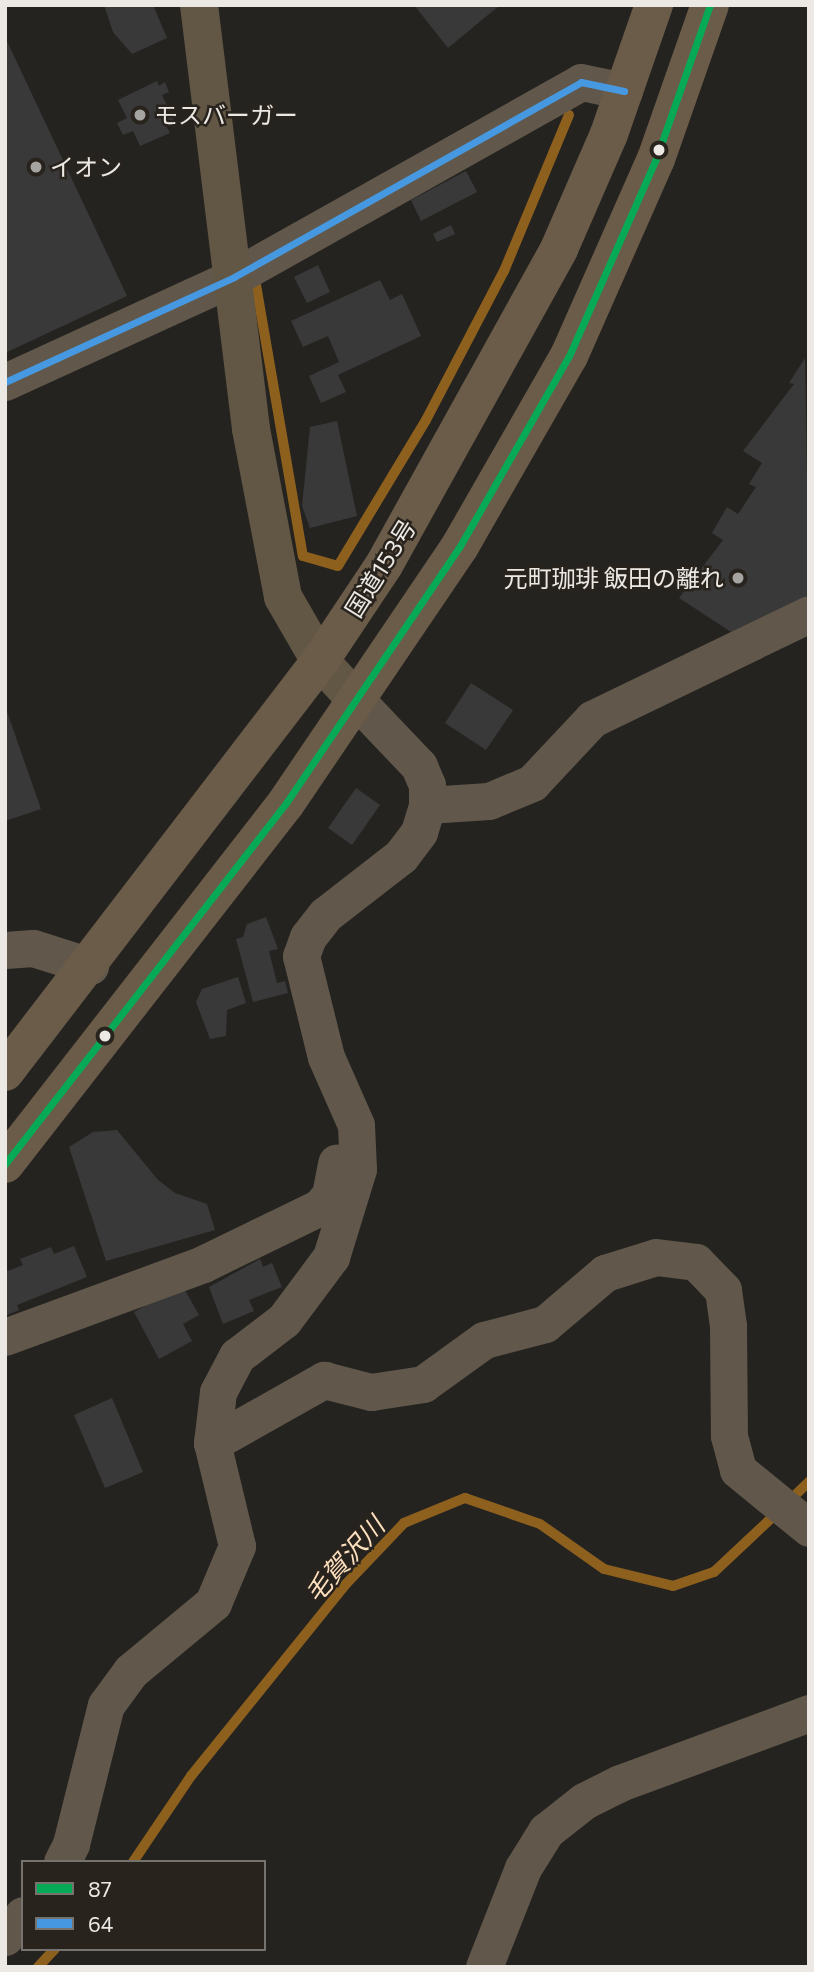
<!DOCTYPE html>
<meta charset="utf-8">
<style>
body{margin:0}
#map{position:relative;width:814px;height:1972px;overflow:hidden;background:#252320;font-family:Commissioner,"Noto Sans JP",sans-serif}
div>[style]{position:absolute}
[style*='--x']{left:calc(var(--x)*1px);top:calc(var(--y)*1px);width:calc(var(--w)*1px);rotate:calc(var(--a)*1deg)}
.stream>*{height:10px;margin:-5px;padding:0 5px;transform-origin:5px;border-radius:5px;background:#8e601e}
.building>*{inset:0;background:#3a3939}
.street>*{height:37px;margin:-18.5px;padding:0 18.5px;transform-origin:18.5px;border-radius:18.5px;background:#61584b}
.secondary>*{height:38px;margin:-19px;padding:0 19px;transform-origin:19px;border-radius:19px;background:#625645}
.highway>*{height:38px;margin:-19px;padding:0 19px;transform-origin:19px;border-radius:19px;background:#6b5c49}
.bus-1>*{height:7px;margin:-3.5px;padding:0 3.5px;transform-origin:3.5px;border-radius:3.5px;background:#06aa56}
.bus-2>*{height:7px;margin:-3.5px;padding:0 3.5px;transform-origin:3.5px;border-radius:3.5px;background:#4699e1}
.dots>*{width:19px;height:19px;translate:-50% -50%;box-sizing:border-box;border:4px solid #28231d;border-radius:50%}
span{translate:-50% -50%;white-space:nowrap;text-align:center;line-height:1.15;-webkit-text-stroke:5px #28231d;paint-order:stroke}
.poi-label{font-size:24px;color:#ece9e5}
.left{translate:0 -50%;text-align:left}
.right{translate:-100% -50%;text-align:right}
.street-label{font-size:24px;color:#ece9e5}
.water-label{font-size:26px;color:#fcdfbd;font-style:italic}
.frame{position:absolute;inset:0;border:7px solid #ece9e5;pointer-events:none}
.legend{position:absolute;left:21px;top:1860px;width:245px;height:91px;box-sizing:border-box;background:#28231d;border:2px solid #76726d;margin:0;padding:9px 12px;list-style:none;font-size:21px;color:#ece9e5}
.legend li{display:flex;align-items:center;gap:14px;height:35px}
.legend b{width:35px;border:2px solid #76726d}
</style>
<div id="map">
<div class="stream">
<div style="--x:250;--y:282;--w:6;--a:-31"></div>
<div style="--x:255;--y:279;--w:281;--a:80.2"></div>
<div style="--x:303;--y:556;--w:36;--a:16"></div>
<div style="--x:338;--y:566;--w:170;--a:-58.9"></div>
<div style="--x:426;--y:420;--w:168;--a:-62.4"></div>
<div style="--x:504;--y:271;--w:169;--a:-67.4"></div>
<div style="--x:789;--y:1501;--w:28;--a:-44"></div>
<div style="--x:133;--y:1862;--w:104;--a:-56"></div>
<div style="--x:191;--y:1776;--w:245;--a:-51.1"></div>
<div style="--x:345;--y:1585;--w:86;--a:-46.4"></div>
<div style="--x:404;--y:1523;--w:66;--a:-22.3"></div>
<div style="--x:465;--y:1498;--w:79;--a:19.1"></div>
<div style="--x:540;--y:1524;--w:78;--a:35.1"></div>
<div style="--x:604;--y:1569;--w:71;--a:13.8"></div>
<div style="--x:673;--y:1586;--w:43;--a:-18.9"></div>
<div style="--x:714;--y:1572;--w:88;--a:-43.2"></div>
<div style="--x:38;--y:1967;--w:25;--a:-47"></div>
</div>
<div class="building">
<div style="clip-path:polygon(104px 5px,153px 5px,167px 38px,132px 54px,113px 32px)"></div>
<div style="clip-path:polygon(414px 5px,500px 5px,448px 48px)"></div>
<div style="clip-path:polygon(5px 37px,127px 296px,5px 353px)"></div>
<div style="clip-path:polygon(157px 81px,159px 86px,165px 82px,169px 92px,162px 95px,174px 120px,165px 124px,170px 133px,140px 146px,133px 131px,123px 135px,117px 123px,127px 118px,118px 100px)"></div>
<div style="clip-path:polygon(466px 171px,477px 192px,421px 221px,411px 200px)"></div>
<div style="clip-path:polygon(451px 225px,455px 234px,437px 242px,433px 234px)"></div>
<div style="clip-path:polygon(318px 265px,330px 292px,307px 303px,294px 277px)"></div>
<div style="clip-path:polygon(380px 280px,390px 300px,402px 294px,421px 336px,338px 375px,346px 392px,321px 403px,309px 376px,339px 362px,328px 336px,303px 347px,291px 321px)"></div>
<div style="clip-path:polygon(805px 358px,809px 595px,731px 632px,679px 598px,723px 540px,712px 533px,727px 507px,738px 514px,756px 487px,749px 484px,762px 463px,743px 451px,794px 384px,789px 383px)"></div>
<div style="clip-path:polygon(337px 421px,357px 516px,310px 528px,302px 506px,310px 427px)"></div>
<div style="clip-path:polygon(471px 683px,513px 710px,486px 750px,445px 723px)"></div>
<div style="clip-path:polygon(5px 706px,41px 809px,5px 821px)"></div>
<div style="clip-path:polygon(356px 788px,380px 805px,352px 845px,328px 828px)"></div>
<div style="clip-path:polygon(266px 917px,278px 949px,269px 951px,277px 983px,285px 981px,288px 993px,253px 1002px,236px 939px,243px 937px,247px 924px)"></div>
<div style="clip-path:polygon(238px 977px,246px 1003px,227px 1010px,226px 1036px,210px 1039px,196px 1002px,202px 989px)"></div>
<div style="clip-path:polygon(117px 1130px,158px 1180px,175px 1193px,207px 1204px,215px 1230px,106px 1261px,69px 1147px,93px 1132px)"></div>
<div style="clip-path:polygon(74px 1246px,87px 1277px,17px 1305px,19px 1310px,5px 1316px,5px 1272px,23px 1265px,20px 1259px,51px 1247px,54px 1254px)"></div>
<div style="clip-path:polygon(260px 1259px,263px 1267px,272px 1263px,282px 1287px,249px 1300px,254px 1311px,223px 1324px,209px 1287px)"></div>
<div style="clip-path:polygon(182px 1285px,199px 1315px,183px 1324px,192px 1341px,159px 1359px,134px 1312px)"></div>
<div style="clip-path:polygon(112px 1398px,143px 1472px,105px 1488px,74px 1415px)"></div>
</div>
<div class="street">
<div style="--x:5;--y:382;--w:252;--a:-24.6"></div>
<div style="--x:234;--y:277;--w:398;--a:-29.3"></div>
<div style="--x:581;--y:82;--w:44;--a:11.8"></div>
<div style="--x:427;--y:805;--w:62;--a:-3.7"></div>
<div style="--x:489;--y:801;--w:47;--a:-22.7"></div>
<div style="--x:532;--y:783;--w:88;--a:-46.8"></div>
<div style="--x:592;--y:719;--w:241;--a:-25.8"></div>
<div style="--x:5;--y:950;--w:28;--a:-4"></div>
<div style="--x:33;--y:948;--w:60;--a:17.5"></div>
<div style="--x:5;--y:1337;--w:211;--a:-20.2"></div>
<div style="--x:203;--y:1264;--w:130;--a:-26"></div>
<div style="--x:320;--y:1207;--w:16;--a:-50"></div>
<div style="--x:330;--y:1195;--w:33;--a:-79"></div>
<div style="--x:212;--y:1443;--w:129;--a:-29.4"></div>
<div style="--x:324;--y:1380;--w:49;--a:14.3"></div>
<div style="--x:371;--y:1392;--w:53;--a:-8.7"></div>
<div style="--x:423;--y:1384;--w:75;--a:-35.8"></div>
<div style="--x:484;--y:1340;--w:63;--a:-14.7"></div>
<div style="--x:545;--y:1324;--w:79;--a:-40.4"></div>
<div style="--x:605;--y:1273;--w:53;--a:-17.4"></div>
<div style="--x:656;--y:1257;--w:40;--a:7.1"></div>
<div style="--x:696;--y:1262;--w:39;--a:46"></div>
<div style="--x:723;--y:1290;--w:36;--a:82"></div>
<div style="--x:728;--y:1326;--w:110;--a:89.5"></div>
<div style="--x:729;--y:1436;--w:35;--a:75"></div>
<div style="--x:738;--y:1470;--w:92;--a:39.2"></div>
<div style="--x:62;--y:1862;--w:20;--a:-63"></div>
<div style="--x:71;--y:1844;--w:143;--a:-75.9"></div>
<div style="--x:106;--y:1705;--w:42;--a:-53.7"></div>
<div style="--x:131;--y:1671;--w:107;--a:-39.7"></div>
<div style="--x:213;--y:1603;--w:62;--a:-67.2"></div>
<div style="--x:237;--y:1546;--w:106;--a:-103.6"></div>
<div style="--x:212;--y:1443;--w:51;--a:-83.3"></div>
<div style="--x:218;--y:1392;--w:41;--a:-62.2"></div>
<div style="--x:237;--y:1356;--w:59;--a:-37.5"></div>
<div style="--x:284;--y:1320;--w:79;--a:-53.3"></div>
<div style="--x:331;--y:1257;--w:92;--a:-72.9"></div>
<div style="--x:358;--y:1169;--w:44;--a:-92.6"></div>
<div style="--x:356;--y:1125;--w:74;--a:-113.8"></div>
<div style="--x:326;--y:1057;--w:104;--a:-103.9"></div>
<div style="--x:301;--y:956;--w:20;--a:-70"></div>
<div style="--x:308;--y:937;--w:28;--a:-52"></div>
<div style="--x:325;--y:915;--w:96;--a:-37.8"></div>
<div style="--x:401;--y:856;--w:30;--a:-53"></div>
<div style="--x:419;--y:832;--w:28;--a:-73"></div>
<div style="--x:427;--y:805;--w:20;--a:-90"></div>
<div style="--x:427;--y:785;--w:21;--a:-113"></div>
<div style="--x:419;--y:766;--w:90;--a:-133.6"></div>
<div style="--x:5;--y:1937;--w:28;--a:-51"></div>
<div style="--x:484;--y:1967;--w:106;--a:-68.5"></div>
<div style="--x:523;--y:1868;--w:44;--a:-58.1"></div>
<div style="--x:546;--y:1831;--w:48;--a:-38.3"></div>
<div style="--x:584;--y:1801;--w:40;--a:-26.6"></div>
<div style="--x:620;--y:1783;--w:202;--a:-20.3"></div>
</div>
<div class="secondary">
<div style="--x:199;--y:5;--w:427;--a:83"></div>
<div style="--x:251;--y:429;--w:171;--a:79.2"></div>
<div style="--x:283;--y:597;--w:74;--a:60"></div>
<div style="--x:320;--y:661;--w:54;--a:47.2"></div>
</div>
<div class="highway">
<div style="--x:5;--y:1072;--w:518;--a:-52.53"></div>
<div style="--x:320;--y:661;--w:115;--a:-56.3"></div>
<div style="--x:384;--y:565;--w:361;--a:-61"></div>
<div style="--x:559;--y:249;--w:125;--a:-66.5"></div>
<div style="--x:609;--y:134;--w:137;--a:-70.8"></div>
<div style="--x:5;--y:1164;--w:457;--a:-52.1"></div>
<div style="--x:286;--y:803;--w:310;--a:-55.9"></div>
<div style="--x:460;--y:546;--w:219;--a:-60.2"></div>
<div style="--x:569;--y:356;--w:215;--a:-66.2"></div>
<div style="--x:656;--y:159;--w:163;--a:-70.7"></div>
</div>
<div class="bus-1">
<div style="--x:5;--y:1164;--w:457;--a:-52.1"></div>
<div style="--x:286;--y:803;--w:310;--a:-55.9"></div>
<div style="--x:460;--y:546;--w:219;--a:-60.2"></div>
<div style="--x:569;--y:356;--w:215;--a:-66.2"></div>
<div style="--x:656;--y:159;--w:163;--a:-70.7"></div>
</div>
<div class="bus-2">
<div style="--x:5;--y:382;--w:252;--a:-24.6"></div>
<div style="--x:234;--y:277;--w:398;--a:-29.3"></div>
<div style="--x:581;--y:82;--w:44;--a:11.8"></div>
</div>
<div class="dots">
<div style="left:140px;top:115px;background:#a6a4a0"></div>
<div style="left:659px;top:150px;background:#ece9e5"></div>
<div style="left:36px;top:167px;background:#a6a4a0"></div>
<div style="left:738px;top:578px;background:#a6a4a0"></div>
<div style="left:105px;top:1036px;background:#ece9e5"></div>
</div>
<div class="poi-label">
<span class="left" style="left:154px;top:115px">モスバーガー</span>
<span class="left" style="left:50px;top:167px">イオン</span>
<span class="right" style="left:724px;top:578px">元町珈琲 飯田の離れ</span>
</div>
<div class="street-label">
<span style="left:380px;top:568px;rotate:-58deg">国道153号</span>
</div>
<div class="water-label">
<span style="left:344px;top:1559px;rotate:-48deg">毛賀沢川</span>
</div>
<div class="frame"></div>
<ul class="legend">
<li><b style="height:9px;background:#06aa56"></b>87</li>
<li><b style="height:9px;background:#4699e1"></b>64</li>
</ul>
</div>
